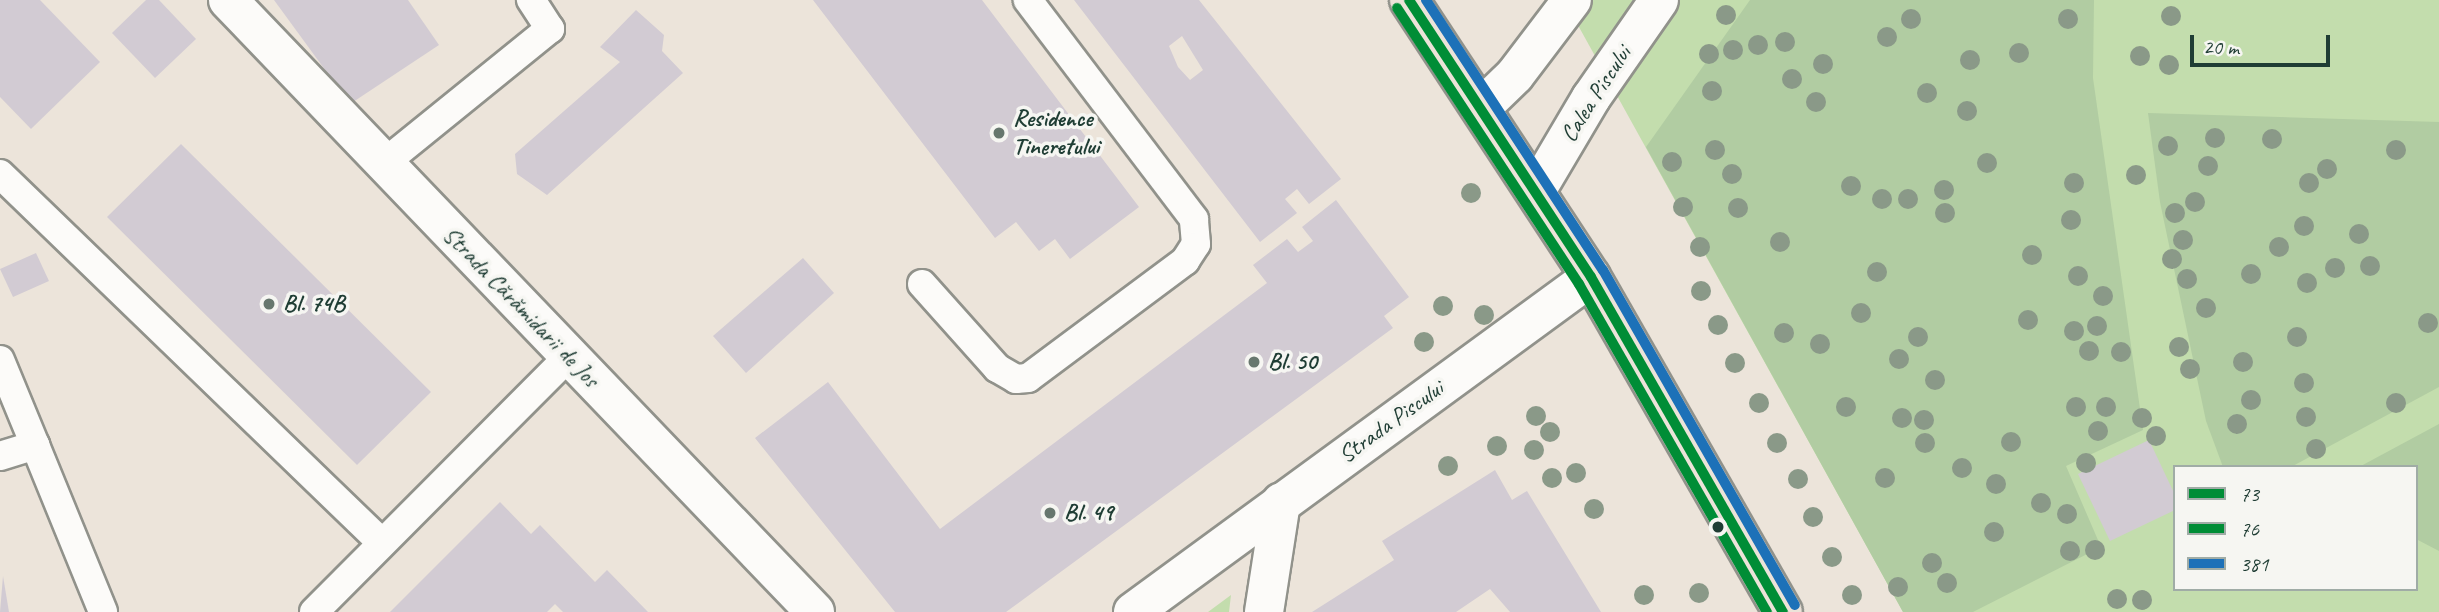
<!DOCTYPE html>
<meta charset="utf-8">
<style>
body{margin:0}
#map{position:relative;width:2439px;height:612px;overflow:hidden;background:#ece4da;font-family:Caveat,sans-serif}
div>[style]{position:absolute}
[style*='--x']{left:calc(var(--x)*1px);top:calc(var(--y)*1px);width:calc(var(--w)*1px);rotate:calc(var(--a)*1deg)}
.green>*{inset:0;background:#c3ddad}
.forest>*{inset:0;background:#b1cca2}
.building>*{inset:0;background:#d2cbd3}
.roads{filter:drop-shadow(2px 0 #91928b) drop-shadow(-2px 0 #91928b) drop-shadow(0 2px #91928b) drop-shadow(0 -2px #91928b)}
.service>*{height:28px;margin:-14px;padding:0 14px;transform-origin:14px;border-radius:14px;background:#fcfbf9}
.minor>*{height:38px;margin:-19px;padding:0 19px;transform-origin:19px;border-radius:19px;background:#fcfbf9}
.primary>*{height:38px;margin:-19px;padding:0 19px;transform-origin:19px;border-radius:19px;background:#ece3d9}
.bus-1>*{height:10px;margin:-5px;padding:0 5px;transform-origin:5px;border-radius:5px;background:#008d36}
.bus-2>*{height:10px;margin:-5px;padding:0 5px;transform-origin:5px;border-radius:5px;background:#008d36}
.bus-3>*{height:10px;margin:-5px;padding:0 5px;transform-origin:5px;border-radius:5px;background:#1d71b8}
.trees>*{width:20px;height:20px;margin:-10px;border-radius:50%;background:#8a9988}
.dots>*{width:19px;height:19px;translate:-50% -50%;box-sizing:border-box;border:4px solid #f6f6f2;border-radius:50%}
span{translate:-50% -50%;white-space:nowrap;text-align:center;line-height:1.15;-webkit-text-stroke:7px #f6f6f2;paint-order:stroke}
.street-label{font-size:24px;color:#1f3d34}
.poi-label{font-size:24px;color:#1f3d34;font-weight:700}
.left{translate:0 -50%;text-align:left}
.legend{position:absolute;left:2173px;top:465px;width:245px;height:126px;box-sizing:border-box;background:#f6f6f2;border:2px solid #a0aca6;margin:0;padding:9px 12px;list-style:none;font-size:21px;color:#1f3d34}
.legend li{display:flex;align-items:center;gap:14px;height:35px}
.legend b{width:35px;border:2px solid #a0aca6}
.scale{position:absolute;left:2190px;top:35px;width:140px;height:32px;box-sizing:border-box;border:4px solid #1f3d34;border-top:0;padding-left:9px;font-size:21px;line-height:24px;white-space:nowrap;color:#1f3d34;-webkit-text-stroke:5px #f6f6f2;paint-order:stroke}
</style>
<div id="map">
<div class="green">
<div style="clip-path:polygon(evenodd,1564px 0,2439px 0,2439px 612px,1903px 612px,1564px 0,2175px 467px,2416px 467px,2416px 589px,2175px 589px,2175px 467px)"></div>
<div style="clip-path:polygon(1231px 595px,1229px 612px,1207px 612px,1208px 612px)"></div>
</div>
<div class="forest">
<div style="clip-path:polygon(1750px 0,2094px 0,2093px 78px,2143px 430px,2066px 466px,2101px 547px,1973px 612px,1903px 612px,1646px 147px)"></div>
<div style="clip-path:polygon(2148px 113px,2439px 122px,2439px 387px,2291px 467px,2223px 467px,2206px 421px,2160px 202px)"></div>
<div style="clip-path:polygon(2439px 424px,2439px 551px,2416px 539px,2416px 467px,2359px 467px)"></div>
</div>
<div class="building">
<div style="clip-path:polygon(0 0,40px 0,100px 62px,31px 129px,0 97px)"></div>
<div style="clip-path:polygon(146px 0,159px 0,196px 39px,155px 78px,112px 33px)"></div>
<div style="clip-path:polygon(274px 0,408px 0,439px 45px,350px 104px)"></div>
<div style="clip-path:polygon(813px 0,982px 0,1139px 207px,1070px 259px,1055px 239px,1039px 251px,1016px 222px,995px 238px)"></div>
<div style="clip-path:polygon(evenodd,1074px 0,1199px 0,1341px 179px,1309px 204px,1297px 189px,1285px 199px,1297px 213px,1260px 242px,1074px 0,1182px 36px,1203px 70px,1190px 80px,1178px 67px,1169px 46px,1182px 36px)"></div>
<div style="clip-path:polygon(636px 10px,664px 35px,662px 51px,683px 73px,547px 195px,517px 174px,515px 154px,620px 62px,600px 47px)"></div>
<div style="clip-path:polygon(181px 144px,431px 392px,357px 465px,107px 217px)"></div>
<div style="clip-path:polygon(1336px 200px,1409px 297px,1384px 316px,1393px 328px,1006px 612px,895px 612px,755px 438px,828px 382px,940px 529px,1267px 283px,1253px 265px,1287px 239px,1298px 252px,1313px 241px,1302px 227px)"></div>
<div style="clip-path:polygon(36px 253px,49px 281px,13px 297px,0 269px)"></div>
<div style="clip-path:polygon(803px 258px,834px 293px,746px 373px,713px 336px)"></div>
<div style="clip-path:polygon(2149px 440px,2175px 495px,2175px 510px,2110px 541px,2078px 474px)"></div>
<div style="clip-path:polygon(1495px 470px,1512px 500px,1527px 491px,1601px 612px,1510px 612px,1490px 589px,1456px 612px,1312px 612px,1394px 560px,1382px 541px)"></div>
<div style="clip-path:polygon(500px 502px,531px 534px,540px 525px,595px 582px,607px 570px,648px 612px,563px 612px,555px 604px,547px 612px,390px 612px)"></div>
<div style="clip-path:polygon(3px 576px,9px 612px,0 612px)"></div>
</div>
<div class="roads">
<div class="service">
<div style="--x:383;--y:164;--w:215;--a:-39"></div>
<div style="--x:550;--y:29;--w:35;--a:-123"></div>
<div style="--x:0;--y:174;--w:531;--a:44.01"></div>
<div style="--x:922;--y:284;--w:113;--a:48.2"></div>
<div style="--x:997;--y:368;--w:22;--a:30"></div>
<div style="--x:1016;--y:379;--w:12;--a:-5"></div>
<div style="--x:1028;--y:378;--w:196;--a:-36.7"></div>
<div style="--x:1185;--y:261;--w:20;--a:-57"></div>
<div style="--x:1196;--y:244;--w:25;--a:-95"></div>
<div style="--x:1194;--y:219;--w:275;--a:-127.2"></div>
<div style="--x:0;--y:360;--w:92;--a:67.6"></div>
<div style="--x:0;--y:456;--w:37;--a:-17"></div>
<div style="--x:35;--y:445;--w:180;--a:67.8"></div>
<div style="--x:314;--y:612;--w:360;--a:-45.1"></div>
</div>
<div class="minor">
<div style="--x:228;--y:0;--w:848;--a:46.19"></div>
<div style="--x:1481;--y:108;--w:47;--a:-44.1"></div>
<div style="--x:1515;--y:75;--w:94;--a:-52.8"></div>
<div style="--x:1536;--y:191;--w:108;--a:-59.4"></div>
<div style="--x:1591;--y:98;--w:119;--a:-55.2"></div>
<div style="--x:1133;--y:612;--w:567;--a:-36.18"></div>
<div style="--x:1264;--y:612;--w:111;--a:-81.2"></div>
</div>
<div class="primary">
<div style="--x:1409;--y:0;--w:331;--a:56.7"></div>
<div style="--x:1591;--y:277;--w:386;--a:60.2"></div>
</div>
</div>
<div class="bus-1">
<div style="--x:1409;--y:0;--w:331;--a:56.7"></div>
<div style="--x:1591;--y:277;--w:386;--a:60.2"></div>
</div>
<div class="bus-2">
<div style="--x:1397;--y:8;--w:331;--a:56.6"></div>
<div style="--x:1579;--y:284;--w:378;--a:60.2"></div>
</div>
<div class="bus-3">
<div style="--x:1426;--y:0;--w:323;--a:56.8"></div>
<div style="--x:1603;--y:270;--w:386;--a:60.2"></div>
</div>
<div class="trees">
<div style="left:1726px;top:15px"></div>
<div style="left:2171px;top:16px"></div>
<div style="left:1911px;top:19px"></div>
<div style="left:2068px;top:19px"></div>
<div style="left:1887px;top:37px"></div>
<div style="left:1785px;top:42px"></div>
<div style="left:1758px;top:45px"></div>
<div style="left:1733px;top:50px"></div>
<div style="left:2019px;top:53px"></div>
<div style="left:1709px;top:54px"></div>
<div style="left:2140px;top:56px"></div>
<div style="left:1970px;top:60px"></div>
<div style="left:1823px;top:64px"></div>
<div style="left:2169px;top:65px"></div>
<div style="left:1792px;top:79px"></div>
<div style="left:1712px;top:91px"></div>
<div style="left:1927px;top:93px"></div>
<div style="left:1816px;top:102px"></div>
<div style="left:1967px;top:111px"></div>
<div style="left:2215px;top:138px"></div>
<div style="left:2272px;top:139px"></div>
<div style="left:2168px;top:146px"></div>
<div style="left:1715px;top:150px"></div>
<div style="left:2396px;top:150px"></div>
<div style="left:1672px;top:162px"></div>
<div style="left:1987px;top:163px"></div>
<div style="left:2208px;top:166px"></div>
<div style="left:2327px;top:169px"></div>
<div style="left:1732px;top:174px"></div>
<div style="left:2136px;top:175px"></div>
<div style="left:2074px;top:183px"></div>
<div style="left:2309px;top:183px"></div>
<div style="left:1851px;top:186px"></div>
<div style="left:1944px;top:190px"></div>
<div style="left:1471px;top:193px"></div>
<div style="left:1882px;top:199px"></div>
<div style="left:1908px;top:199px"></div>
<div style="left:2195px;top:202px"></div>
<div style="left:1683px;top:207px"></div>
<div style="left:1738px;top:208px"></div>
<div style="left:1945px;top:213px"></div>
<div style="left:2175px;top:213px"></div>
<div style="left:2071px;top:220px"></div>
<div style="left:2304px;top:226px"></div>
<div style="left:2359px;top:234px"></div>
<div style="left:2183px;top:240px"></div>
<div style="left:1780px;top:242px"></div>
<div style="left:1700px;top:247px"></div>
<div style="left:2279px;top:247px"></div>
<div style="left:2032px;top:255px"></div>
<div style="left:2172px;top:259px"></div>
<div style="left:2370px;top:266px"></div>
<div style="left:2335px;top:268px"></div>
<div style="left:1877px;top:272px"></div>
<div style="left:2251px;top:274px"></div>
<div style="left:2078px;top:276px"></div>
<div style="left:2187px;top:279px"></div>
<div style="left:2307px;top:283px"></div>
<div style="left:1701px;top:291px"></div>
<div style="left:2103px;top:296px"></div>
<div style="left:1443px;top:306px"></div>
<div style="left:2206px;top:308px"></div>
<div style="left:1861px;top:313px"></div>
<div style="left:1484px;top:315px"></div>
<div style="left:2028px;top:320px"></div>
<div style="left:2428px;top:323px"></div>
<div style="left:1718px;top:325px"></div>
<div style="left:2097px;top:326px"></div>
<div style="left:2074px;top:331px"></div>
<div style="left:1784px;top:333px"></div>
<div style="left:1918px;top:337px"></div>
<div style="left:2297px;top:337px"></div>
<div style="left:1424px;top:342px"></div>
<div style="left:1820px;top:344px"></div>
<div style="left:2179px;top:347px"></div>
<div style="left:2089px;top:351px"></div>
<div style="left:2121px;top:352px"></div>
<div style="left:1899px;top:359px"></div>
<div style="left:2243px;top:362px"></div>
<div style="left:1735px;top:363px"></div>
<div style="left:2190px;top:369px"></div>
<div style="left:1935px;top:380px"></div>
<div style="left:2304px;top:383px"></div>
<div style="left:2251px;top:400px"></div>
<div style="left:1759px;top:403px"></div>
<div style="left:2396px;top:403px"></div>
<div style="left:1846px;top:407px"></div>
<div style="left:2076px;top:407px"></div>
<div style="left:2106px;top:407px"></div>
<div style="left:1536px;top:416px"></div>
<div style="left:2306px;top:417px"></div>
<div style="left:1902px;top:418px"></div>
<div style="left:2142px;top:418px"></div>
<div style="left:1924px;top:420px"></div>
<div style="left:2237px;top:424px"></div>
<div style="left:2098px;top:431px"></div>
<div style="left:1550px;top:432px"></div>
<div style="left:2156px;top:436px"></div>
<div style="left:2011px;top:442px"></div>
<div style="left:1777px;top:443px"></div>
<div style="left:1925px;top:443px"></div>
<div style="left:1497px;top:446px"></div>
<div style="left:2316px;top:449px"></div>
<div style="left:1534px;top:450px"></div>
<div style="left:2086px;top:463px"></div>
<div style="left:1448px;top:466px"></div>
<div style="left:1962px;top:468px"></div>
<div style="left:1576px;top:473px"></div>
<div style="left:1552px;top:478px"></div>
<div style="left:1885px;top:478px"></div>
<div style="left:1798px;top:479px"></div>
<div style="left:1996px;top:484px"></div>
<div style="left:2041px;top:503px"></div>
<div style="left:1594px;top:509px"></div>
<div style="left:2067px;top:514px"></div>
<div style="left:1813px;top:517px"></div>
<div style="left:1994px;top:532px"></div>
<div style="left:2095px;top:550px"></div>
<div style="left:2070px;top:551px"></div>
<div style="left:1832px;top:557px"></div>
<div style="left:1932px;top:563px"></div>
<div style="left:1947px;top:583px"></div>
<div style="left:1898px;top:587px"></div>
<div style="left:1699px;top:593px"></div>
<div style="left:1644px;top:595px"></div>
<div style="left:1852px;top:595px"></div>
<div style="left:2117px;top:599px"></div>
<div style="left:2142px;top:600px"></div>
</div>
<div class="dots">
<div style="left:999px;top:133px;background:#67776e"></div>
<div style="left:269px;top:304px;background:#67776e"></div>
<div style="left:1254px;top:362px;background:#67776e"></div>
<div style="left:1050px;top:513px;background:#67776e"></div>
<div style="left:1718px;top:527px;background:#1f3d34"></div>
</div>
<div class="street-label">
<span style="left:1596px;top:94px;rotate:-57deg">Calea Piscului</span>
<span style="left:521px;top:307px;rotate:46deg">Strada Cărămidarii de Jos</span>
<span style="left:1391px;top:422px;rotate:-36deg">Strada Piscului</span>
</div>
<div class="poi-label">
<span class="left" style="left:1013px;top:133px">Residence<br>Tineretului</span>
<span class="left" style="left:283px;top:304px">Bl. 74B</span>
<span class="left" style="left:1268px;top:362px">Bl. 50</span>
<span class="left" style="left:1064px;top:513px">Bl. 49</span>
</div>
<ul class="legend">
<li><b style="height:9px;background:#008d36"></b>73</li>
<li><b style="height:9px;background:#008d36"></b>76</li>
<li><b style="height:9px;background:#1d71b8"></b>381</li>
</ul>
<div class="scale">20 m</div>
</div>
